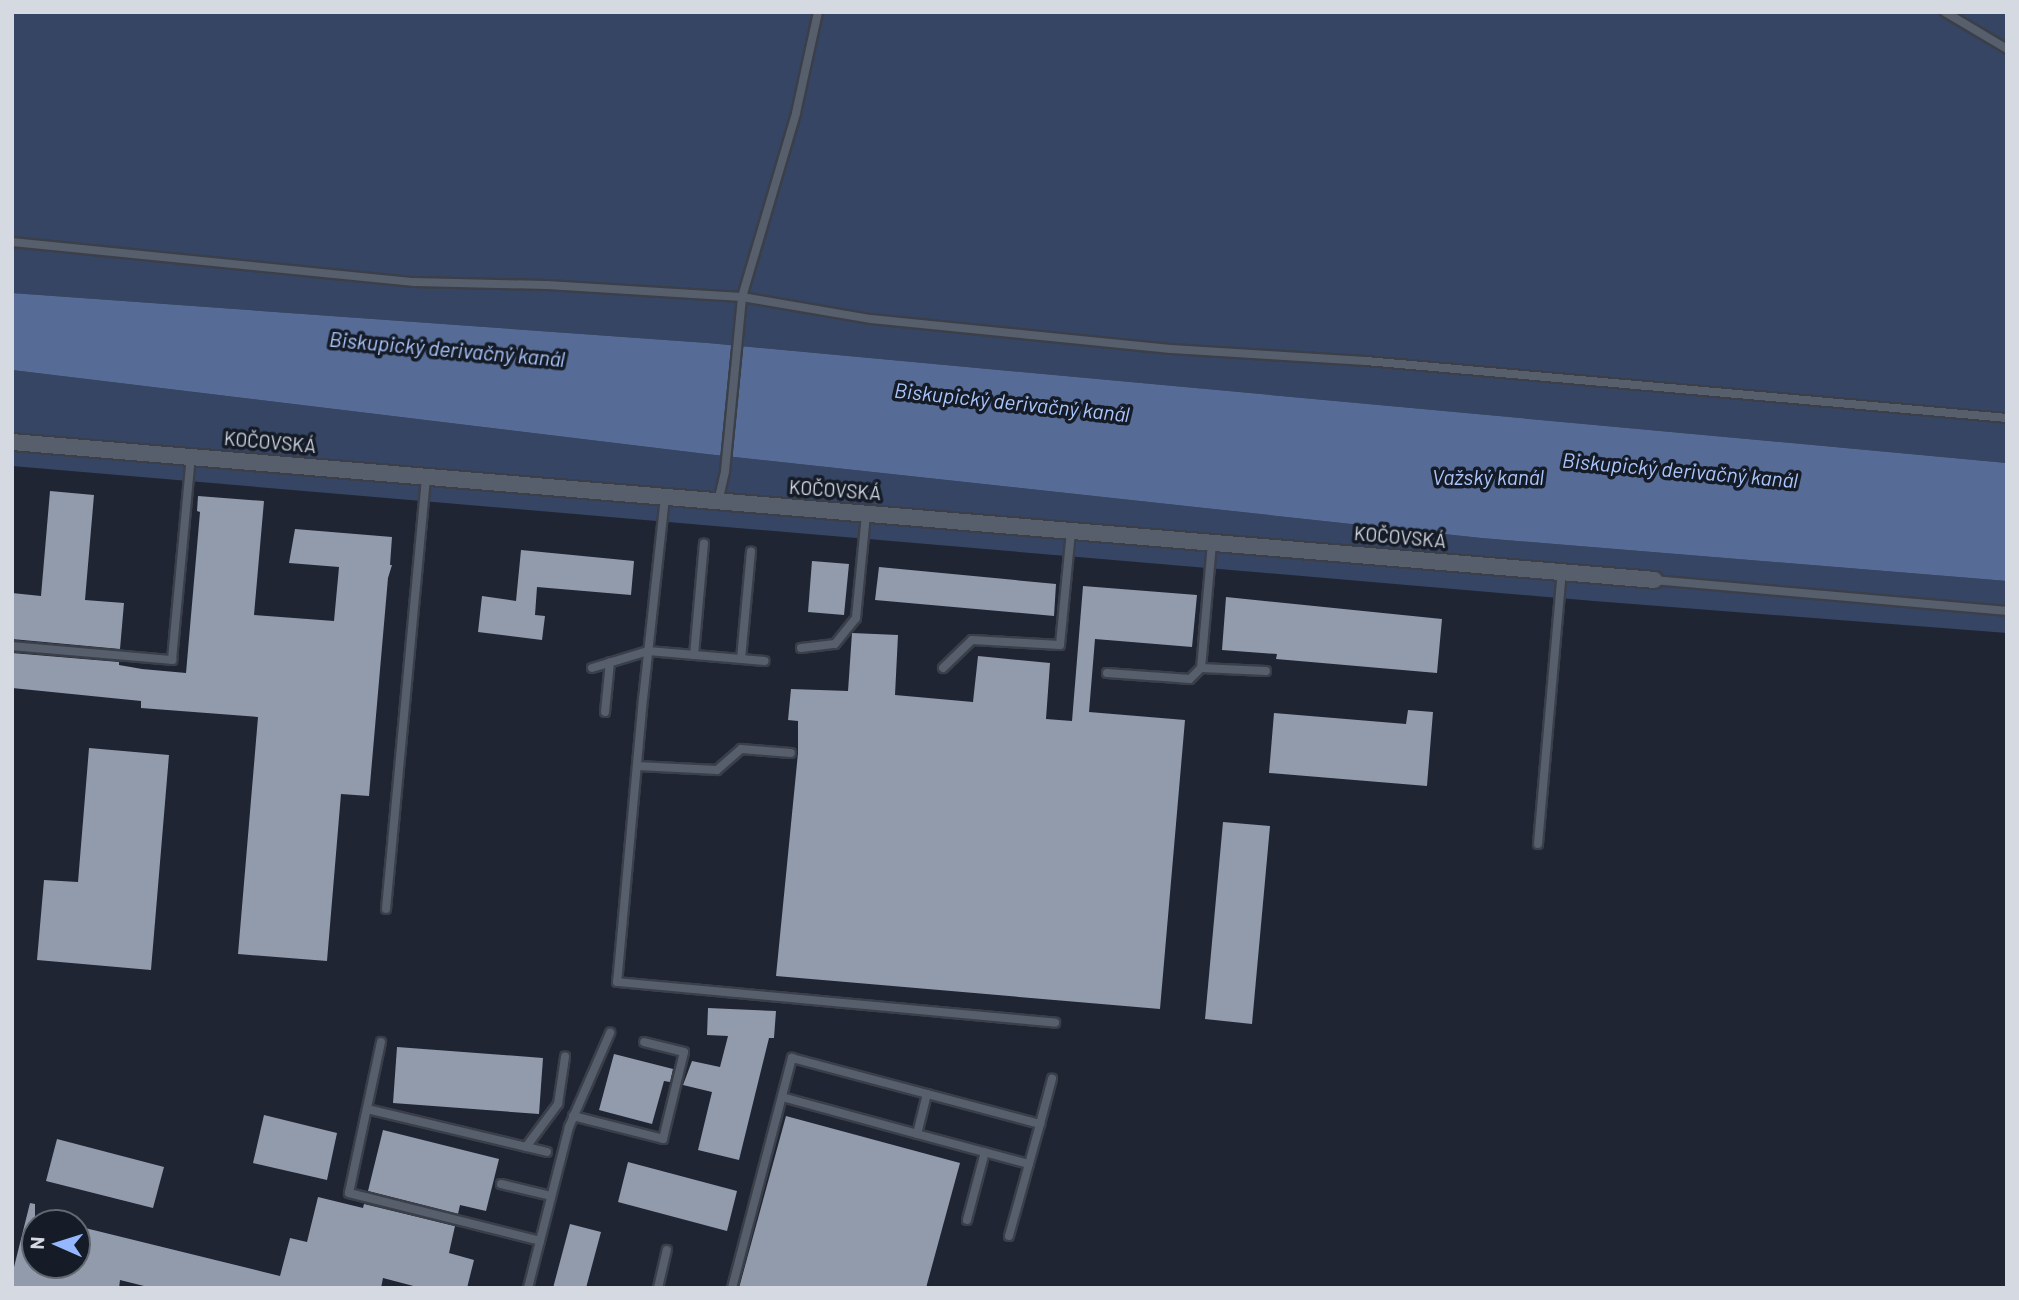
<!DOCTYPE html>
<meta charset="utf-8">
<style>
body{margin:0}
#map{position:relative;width:2019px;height:1300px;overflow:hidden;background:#1f2532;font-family:Barlow,sans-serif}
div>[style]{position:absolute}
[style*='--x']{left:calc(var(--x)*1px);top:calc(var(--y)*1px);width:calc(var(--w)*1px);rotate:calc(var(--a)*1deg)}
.green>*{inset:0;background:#364564}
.water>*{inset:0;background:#566c96}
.building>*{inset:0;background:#929bab}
.roads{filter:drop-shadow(2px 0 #3a3f49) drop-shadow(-2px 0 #3a3f49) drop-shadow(0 2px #3a3f49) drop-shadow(0 -2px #3a3f49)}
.lane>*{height:8px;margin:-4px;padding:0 4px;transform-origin:4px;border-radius:4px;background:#575f6d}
.street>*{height:16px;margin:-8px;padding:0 8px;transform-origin:8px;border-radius:8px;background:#575f6d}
span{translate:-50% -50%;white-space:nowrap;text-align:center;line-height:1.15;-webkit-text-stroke:7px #151c27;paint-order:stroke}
.street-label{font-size:19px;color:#d5d9e2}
.water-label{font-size:21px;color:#abc6fc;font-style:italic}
.frame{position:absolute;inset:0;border:14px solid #d5d9e2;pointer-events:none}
.north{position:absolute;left:21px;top:1209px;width:70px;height:70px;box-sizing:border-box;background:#151c27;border:2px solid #626872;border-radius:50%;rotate:273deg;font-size:19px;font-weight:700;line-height:28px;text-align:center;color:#d5d9e2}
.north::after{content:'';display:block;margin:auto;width:24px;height:32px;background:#94b7fd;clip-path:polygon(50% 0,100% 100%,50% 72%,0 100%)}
</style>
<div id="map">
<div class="green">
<div style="clip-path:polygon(12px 12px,2007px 12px,2007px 463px,708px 343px,12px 293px)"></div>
<div style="clip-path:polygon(12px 370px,706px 454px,1481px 538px,2007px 581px,2007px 633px,1594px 601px,12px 466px)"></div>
</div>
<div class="water">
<div style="clip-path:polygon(12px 293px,708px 343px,2007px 463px,2007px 581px,1481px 538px,706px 454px,12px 370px)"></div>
</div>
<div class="building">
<div style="clip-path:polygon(50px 491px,94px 495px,85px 600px,124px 603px,120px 649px,12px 639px,12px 593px,41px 596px)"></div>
<div style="clip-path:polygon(198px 496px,264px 501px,254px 615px,334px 621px,339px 567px,289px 563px,295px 529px,392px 537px,390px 565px,392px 565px,388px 578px,369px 796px,341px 794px,327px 961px,238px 954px,258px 717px,141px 708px,141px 701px,12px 688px,12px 653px,119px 662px,119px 665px,142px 669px,186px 673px,200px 512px,197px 511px)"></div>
<div style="clip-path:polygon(521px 550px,634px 561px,631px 595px,537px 587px,535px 615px,545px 616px,542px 640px,478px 632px,482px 596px,516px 601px)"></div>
<div style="clip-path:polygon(812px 561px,849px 564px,844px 615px,808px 612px)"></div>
<div style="clip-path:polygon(879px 567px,1056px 584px,1054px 616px,875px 600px)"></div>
<div style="clip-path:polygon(1083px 586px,1197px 595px,1192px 647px,1095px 639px,1089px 712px,1185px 720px,1160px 1009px,776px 976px,798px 753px,798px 721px,788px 720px,791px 689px,848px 691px,852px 633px,898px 635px,895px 695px,973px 702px,978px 656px,1050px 663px,1046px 719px,1072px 721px)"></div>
<div style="clip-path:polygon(1226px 597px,1442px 619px,1437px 673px,1276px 659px,1277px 654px,1222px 650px)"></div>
<div style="clip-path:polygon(1408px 710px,1433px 712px,1427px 786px,1269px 773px,1274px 713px,1406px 724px)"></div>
<div style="clip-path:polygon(89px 748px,169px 755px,151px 970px,37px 960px,44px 880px,78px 882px)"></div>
<div style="clip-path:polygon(1223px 822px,1270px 826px,1252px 1024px,1205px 1019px)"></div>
<div style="clip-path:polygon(708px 1008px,776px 1011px,774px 1038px,769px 1038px,739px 1160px,698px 1150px,712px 1092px,683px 1085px,692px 1061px,720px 1067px,728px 1036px,707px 1035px)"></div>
<div style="clip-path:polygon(397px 1047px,543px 1058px,539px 1114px,393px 1103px)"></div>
<div style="clip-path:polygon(614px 1054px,673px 1069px,670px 1082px,664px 1081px,652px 1124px,599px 1110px)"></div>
<div style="clip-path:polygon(264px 1115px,337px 1133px,327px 1180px,253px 1163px)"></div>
<div style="clip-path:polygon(786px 1116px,960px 1163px,926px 1288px,739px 1288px)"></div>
<div style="clip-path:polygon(383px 1130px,499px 1159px,486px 1211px,460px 1205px,458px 1214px,368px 1191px)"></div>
<div style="clip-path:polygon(57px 1139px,164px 1167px,153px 1208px,46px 1181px)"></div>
<div style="clip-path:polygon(628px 1162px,737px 1191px,727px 1231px,618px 1202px)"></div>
<div style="clip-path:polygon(318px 1197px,363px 1208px,364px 1204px,455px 1226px,449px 1253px,474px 1260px,467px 1288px,421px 1288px,383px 1278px,381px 1288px,152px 1288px,120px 1280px,119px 1288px,12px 1288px,12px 1275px,30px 1203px,35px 1204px,35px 1265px,77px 1265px,77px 1226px,280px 1276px,290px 1238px,307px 1242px)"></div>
<div style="clip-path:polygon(570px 1224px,601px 1232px,586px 1288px,553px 1288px)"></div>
</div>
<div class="roads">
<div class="lane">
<div style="--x:1945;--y:12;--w:72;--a:30.8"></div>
<div style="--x:12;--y:242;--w:404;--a:5.7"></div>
<div style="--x:414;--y:282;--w:133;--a:1.3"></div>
<div style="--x:547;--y:285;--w:195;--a:3.5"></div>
<div style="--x:742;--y:297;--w:131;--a:9.7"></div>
<div style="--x:871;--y:319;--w:301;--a:5.7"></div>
<div style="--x:1171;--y:349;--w:195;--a:3.5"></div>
<div style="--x:1366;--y:361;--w:644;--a:5.08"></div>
<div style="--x:665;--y:497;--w:202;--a:96.2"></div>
<div style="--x:643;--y:698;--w:285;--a:95.2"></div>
<div style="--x:617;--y:982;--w:440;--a:5.3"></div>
<div style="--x:718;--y:502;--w:32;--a:-77"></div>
<div style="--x:725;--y:471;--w:175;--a:-84.4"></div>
<div style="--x:742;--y:297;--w:192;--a:-73.6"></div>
<div style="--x:796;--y:113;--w:103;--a:-77.7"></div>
<div style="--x:1212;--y:543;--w:125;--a:95"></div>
<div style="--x:1201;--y:668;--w:65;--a:2.6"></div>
<div style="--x:1654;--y:580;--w:354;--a:5"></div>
<div style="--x:12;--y:646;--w:161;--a:5"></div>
<div style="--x:172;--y:660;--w:204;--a:-84.7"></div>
<div style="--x:801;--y:648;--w:34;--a:-7"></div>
<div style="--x:835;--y:644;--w:33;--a:-51"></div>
<div style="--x:856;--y:618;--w:104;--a:-84.5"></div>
<div style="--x:694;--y:655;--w:112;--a:-84.9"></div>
<div style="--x:741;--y:659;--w:108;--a:-84.7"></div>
<div style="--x:592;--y:668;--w:59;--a:-16.9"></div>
<div style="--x:648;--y:651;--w:117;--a:4.9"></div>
<div style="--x:943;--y:668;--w:40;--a:-44"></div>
<div style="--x:972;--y:640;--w:88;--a:3.3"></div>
<div style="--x:1060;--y:645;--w:115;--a:-84.5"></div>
<div style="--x:1107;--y:673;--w:83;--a:4.1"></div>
<div style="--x:1190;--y:679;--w:16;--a:-45"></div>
<div style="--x:605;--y:712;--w:50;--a:-84.3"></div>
<div style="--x:637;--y:766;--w:80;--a:2.9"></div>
<div style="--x:717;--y:770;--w:32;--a:-41"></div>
<div style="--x:741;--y:749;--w:50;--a:4.6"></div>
<div style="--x:1538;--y:844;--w:273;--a:-85"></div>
<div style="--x:386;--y:909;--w:435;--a:-84.7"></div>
<div style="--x:381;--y:1042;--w:154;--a:102"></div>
<div style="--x:349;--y:1193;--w:197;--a:14.1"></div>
<div style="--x:927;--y:1094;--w:41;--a:104"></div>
<div style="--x:917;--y:1134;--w:116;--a:15"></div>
<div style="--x:782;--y:1097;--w:140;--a:15.3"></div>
<div style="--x:367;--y:1109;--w:185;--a:13.4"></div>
<div style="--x:573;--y:1116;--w:93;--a:14.3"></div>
<div style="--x:663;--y:1139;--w:89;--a:-76.4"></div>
<div style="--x:684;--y:1052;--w:41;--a:-166"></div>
<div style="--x:526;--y:1147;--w:54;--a:-53.3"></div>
<div style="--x:558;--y:1104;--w:48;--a:-81.5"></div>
<div style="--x:501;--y:1184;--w:51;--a:13.5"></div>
<div style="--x:967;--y:1220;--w:70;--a:-75.2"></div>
<div style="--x:1009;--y:1236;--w:116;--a:-74.5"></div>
<div style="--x:528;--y:1288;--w:166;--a:-75.7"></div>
<div style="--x:569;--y:1127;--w:103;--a:-66.4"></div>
<div style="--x:658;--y:1288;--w:39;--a:-77"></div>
<div style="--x:732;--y:1288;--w:238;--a:-75.4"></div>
<div style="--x:792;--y:1058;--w:257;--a:14.9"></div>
<div style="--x:1040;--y:1124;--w:47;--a:-75.1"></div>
</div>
<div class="street">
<div style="--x:12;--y:442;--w:1648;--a:4.8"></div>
</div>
</div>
<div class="street-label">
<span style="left:270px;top:442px;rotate:5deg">KOČOVSKÁ</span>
<span style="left:835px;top:490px;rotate:4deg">KOČOVSKÁ</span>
<span style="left:1400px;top:537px;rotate:5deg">KOČOVSKÁ</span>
</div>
<div class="water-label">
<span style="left:447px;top:349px;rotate:5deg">Biskupický derivačný kanál</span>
<span style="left:1012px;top:402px;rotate:6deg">Biskupický derivačný kanál</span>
<span style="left:1680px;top:470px;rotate:5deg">Biskupický derivačný kanál</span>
<span style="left:1488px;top:477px">Važský kanál</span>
</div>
<div class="frame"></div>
<div class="north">N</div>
</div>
